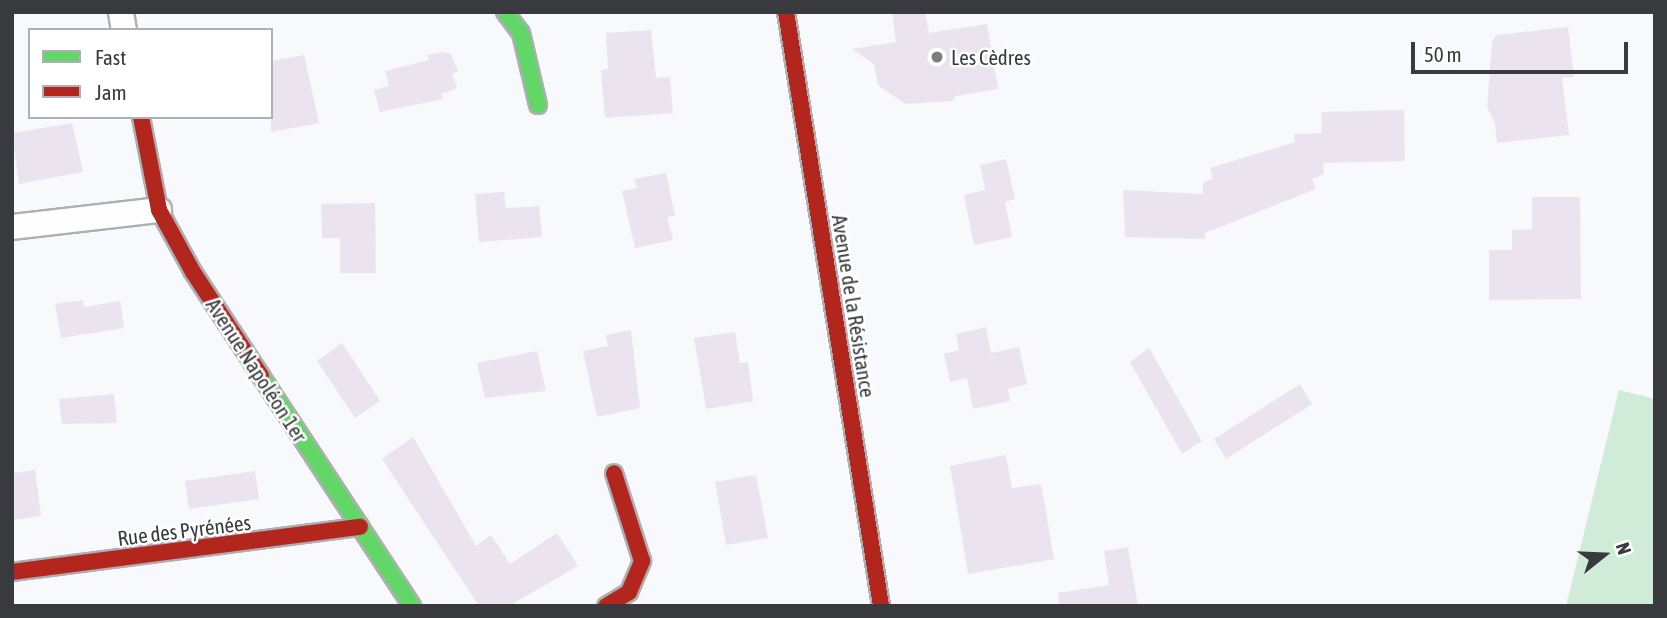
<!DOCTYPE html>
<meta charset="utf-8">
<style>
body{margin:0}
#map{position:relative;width:1667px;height:618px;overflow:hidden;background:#f7f9fc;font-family:"Asap Condensed",sans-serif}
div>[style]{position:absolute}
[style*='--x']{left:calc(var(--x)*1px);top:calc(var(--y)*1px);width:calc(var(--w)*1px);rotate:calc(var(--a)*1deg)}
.green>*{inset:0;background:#d0ebd7}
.building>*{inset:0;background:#ebe4ee}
.roads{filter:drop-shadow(2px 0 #adafb2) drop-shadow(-2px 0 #adafb2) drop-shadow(0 2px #adafb2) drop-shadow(0 -2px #adafb2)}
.street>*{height:24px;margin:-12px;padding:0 12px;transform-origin:12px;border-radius:12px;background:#fefeff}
.fast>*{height:16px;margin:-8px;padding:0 8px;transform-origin:8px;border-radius:8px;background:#63d668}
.jam>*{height:16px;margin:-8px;padding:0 8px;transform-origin:8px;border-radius:8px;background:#b3261e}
.dots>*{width:19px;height:19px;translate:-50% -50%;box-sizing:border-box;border:4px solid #fff;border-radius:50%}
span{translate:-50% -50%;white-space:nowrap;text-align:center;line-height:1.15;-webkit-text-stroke:5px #fff;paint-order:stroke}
.poi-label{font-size:21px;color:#383a3e}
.left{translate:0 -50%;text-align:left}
.street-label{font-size:21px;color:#383a3e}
.frame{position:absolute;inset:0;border:14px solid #383a3e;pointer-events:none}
.legend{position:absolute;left:28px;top:28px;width:245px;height:91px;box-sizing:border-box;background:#fff;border:2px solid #afb0b2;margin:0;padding:9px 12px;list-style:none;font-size:21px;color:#383a3e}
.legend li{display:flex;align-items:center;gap:14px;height:35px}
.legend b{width:35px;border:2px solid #afb0b2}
.north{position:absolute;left:1569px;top:520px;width:70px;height:70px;-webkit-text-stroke:5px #fff;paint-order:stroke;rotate:72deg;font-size:19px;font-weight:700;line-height:28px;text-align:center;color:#383a3e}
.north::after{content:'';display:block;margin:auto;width:24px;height:32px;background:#383a3e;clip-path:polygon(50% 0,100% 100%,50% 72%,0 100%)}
.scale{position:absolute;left:1411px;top:42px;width:217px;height:32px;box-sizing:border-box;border:4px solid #383a3e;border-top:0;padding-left:9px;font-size:21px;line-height:24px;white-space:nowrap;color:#383a3e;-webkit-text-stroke:5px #fff;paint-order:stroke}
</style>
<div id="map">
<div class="green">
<div style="clip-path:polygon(1619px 390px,1655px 399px,1655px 606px,1566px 606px)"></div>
</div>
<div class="building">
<div style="clip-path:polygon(892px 12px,925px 12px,929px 33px,987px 24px,998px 89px,956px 96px,952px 101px,905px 104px,878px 85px,874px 64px,852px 49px,896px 42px)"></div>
<div style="clip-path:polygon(1568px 27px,1574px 77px,1562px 78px,1569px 135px,1497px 143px,1495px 123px,1487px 107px,1492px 41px,1497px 35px)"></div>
<div style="clip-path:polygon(651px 30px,656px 78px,670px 77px,673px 113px,605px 118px,601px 70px,608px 69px,606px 33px)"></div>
<div style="clip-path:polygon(442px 52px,451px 54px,458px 71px,452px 74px,457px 88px,441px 94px,443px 99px,380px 112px,374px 90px,389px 86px,385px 71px,429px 60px,427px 55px)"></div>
<div style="clip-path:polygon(304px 55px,319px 123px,271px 132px,271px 61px)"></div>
<div style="clip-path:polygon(1404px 110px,1405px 161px,1323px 163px,1324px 174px,1312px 179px,1316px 189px,1205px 233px,1205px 239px,1125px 237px,1123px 190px,1203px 194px,1203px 182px,1213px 179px,1210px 168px,1295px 142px,1294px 134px,1322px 133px,1321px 112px)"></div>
<div style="clip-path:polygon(72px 123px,83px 172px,19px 184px,12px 133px)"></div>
<div style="clip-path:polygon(1006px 159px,1015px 199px,1005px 202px,1012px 237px,974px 245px,964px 195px,985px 190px,980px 165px)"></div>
<div style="clip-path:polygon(666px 173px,675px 216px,667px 217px,673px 240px,635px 248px,622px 191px,637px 188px,634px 179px)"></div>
<div style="clip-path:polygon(504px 192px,506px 208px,539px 206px,542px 237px,479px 242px,475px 194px)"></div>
<div style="clip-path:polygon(1532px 197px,1580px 197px,1581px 299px,1489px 300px,1489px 250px,1512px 250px,1512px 230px,1532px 229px)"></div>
<div style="clip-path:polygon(375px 203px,376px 273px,340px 273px,340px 238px,322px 238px,321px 204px)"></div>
<div style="clip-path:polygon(83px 300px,84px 307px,120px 301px,124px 328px,61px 338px,55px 304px)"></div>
<div style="clip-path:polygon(986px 327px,991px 353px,1019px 347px,1027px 384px,1008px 389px,1010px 401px,973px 409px,967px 378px,950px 382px,944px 354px,959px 350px,956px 334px)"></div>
<div style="clip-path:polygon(631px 330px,640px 408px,597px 417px,583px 351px,608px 346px,606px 335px)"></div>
<div style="clip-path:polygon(735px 332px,740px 363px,748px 362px,753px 401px,706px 409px,694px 338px)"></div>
<div style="clip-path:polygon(342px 343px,380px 401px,355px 418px,317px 361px)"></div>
<div style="clip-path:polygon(1149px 348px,1202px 441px,1182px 454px,1130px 362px)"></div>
<div style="clip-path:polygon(537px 351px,546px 391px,485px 398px,477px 363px)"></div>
<div style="clip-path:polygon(1300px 384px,1312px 404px,1226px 459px,1214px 439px)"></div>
<div style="clip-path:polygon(114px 394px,117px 423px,62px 424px,59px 399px)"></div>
<div style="clip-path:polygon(413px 437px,476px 546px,491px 535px,510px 564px,557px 533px,578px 566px,509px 606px,479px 606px,382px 459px)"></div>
<div style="clip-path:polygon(1006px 455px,1012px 488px,1041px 484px,1054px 559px,968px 574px,950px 466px)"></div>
<div style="clip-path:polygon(35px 470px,41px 516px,12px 520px,12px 473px)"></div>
<div style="clip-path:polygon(255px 471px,259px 499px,189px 509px,185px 481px)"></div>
<div style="clip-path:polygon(756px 475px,768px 538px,726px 545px,715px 482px)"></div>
<div style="clip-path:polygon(1128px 547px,1138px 606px,1059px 606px,1058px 593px,1109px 585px,1104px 551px)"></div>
</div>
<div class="roads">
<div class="street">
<div style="--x:121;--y:12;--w:18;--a:81"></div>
<div style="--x:12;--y:227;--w:148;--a:-6.6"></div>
</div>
<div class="fast">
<div style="--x:505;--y:12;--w:26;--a:53"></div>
<div style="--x:521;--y:33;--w:74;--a:76.7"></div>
<div style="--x:261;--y:376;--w:275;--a:56.7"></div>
</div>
<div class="jam">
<div style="--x:786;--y:12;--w:602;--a:80.91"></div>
<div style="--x:141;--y:117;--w:95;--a:79"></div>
<div style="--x:159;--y:210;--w:71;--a:61.3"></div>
<div style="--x:193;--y:272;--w:124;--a:56.8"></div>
<div style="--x:12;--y:572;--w:351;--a:-7.4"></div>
<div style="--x:606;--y:606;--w:27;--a:-31"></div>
<div style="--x:629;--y:592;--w:34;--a:-67"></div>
<div style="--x:642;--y:561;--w:92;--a:-107.7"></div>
</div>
</div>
<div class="dots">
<div style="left:937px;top:57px;background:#7b7d80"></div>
</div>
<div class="poi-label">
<span class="left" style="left:951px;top:57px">Les Cèdres</span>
</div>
<div class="street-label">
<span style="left:854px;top:306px;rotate:81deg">Avenue de la Résistance</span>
<span style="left:257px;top:370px;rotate:57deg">Avenue Napoléon 1er</span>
<span style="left:184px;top:530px;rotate:-7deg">Rue des Pyrénées</span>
</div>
<div class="frame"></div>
<ul class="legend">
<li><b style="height:9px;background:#63d668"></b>Fast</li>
<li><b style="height:9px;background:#b3261e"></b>Jam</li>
</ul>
<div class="north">N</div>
<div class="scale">50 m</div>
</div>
